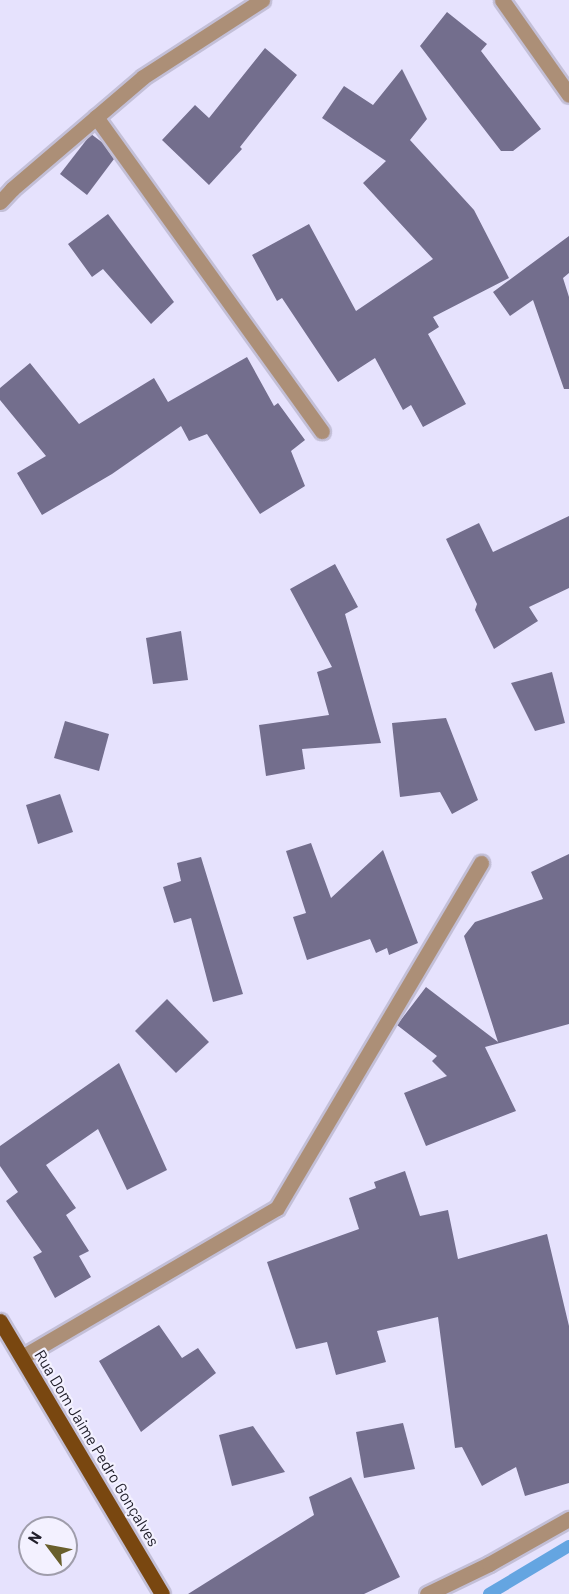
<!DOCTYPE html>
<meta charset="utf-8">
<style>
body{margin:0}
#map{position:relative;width:569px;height:1594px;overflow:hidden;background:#e6e2fd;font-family:Barlow,sans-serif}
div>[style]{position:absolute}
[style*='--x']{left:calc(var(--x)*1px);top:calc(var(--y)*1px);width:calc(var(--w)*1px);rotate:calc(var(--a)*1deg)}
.stream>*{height:12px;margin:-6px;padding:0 6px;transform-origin:6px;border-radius:6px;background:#64a5e1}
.building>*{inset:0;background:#736e8d}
.roads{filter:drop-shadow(2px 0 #c3bfd7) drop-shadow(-2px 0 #c3bfd7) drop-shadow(0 2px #c3bfd7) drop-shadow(0 -2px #c3bfd7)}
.minor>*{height:15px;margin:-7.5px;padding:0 7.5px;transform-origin:7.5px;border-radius:7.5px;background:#ac8f77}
.major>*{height:15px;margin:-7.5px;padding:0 7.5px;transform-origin:7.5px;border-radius:7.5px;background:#794710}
span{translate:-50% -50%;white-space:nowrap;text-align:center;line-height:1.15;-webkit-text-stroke:4.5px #f3f1ff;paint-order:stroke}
.street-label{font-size:16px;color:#22202c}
.north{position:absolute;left:18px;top:1516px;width:60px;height:60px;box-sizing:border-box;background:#f3f1ff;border:2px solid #9f9dab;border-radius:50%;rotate:302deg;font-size:16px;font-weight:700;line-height:24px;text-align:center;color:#22202c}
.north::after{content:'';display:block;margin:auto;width:21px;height:27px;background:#695f2c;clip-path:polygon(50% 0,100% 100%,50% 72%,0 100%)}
</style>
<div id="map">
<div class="stream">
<div style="--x:489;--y:1594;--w:93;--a:-31"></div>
</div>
<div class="building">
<div style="clip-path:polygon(447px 12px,487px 44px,481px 51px,541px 129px,513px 151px,501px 151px,420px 46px)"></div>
<div style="clip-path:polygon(265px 48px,297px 75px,240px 147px,242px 149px,209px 185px,162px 140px,195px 105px,209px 118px)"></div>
<div style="clip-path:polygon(402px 69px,427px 119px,410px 140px,474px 210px,509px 278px,433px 317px,439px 327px,428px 334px,466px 404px,423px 427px,411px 405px,403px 410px,375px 358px,338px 382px,282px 298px,277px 301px,252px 255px,309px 224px,356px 311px,433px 259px,363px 183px,386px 161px,322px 118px,344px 86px,373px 105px)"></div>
<div style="clip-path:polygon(91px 134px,103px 143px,114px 159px,87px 195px,60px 174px)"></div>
<div style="clip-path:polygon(108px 214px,174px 302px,151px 324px,103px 269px,92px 277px,68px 244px)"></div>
<div style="clip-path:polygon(569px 236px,569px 273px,563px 278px,569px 297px,569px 389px,564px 389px,533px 300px,510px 316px,493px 292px)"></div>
<div style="clip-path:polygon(247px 357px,274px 406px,278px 403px,305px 440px,291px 451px,305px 486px,260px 514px,207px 434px,189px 441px,181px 426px,112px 474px,42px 515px,17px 473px,46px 456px,0 400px,0 388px,30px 363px,79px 424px,154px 378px,168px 402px)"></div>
<div style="clip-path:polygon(569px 516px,569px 588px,529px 607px,538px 621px,494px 649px,475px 610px,477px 604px,446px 539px,479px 523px,493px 552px)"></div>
<div style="clip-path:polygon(335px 564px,358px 607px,345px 614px,381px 743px,302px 749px,305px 769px,266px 776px,259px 725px,329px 715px,317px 672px,332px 667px,290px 589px)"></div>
<div style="clip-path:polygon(181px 631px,188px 680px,153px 684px,146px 638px)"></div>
<div style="clip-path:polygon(552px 672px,565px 723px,535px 731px,511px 683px)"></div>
<div style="clip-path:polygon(446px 718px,478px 800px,452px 814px,440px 792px,400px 797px,392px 723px)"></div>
<div style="clip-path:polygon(65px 721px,109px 734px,99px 771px,54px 758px)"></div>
<div style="clip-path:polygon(60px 794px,73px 832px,38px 844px,26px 805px)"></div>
<div style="clip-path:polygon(311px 843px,331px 898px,383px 850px,418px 943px,389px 955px,387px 948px,376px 953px,370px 939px,307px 960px,293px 917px,306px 913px,286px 851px)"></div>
<div style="clip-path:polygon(569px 854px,569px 1024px,485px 1047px,516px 1111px,426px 1146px,404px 1093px,447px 1076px,432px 1061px,437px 1056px,397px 1025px,426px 987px,498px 1042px,464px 936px,475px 922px,543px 899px,531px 872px)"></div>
<div style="clip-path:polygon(201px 857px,243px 994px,213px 1002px,191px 918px,174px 923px,163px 887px,181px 881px,177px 863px)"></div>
<div style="clip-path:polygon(167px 999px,209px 1042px,176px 1073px,135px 1031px)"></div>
<div style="clip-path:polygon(119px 1063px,167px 1170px,127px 1190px,98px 1129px,46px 1165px,76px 1208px,66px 1215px,89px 1251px,79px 1256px,91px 1277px,55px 1298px,33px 1257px,42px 1252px,6px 1201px,18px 1192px,0 1166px,0 1146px)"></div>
<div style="clip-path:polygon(405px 1171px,420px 1216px,448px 1210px,458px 1259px,547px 1234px,569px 1326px,569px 1483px,525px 1496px,516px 1467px,482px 1486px,462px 1447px,455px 1448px,438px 1317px,377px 1331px,386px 1362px,336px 1375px,327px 1342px,296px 1349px,267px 1262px,359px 1229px,349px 1198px,376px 1188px,374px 1182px)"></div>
<div style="clip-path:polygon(159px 1325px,182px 1358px,198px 1348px,216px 1373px,141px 1432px,99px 1361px)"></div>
<div style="clip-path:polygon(403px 1423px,415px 1469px,364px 1478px,356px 1432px)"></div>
<div style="clip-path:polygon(253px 1426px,285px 1472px,232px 1486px,219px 1435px)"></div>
<div style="clip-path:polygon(351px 1477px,400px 1577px,364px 1594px,188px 1594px,314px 1515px,309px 1497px)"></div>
</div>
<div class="roads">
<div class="minor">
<div style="--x:502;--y:0;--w:116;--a:54.8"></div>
<div style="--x:96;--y:117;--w:387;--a:54.3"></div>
<div style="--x:0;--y:202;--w:18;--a:-47"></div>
<div style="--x:12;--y:189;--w:172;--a:-40.5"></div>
<div style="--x:143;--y:77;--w:142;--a:-32.9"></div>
<div style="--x:22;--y:1357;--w:295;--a:-30.3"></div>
<div style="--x:277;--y:1208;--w:401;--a:-59.4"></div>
<div style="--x:427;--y:1594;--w:69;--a:-25.8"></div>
<div style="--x:489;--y:1564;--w:92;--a:-29.4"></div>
</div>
<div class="major">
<div style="--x:0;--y:1321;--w:317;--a:59.3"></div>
</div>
</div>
<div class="street-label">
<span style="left:97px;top:1448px;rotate:59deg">Rua Dom Jaime Pedro Gonçalves</span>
</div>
<div class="north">N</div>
</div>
